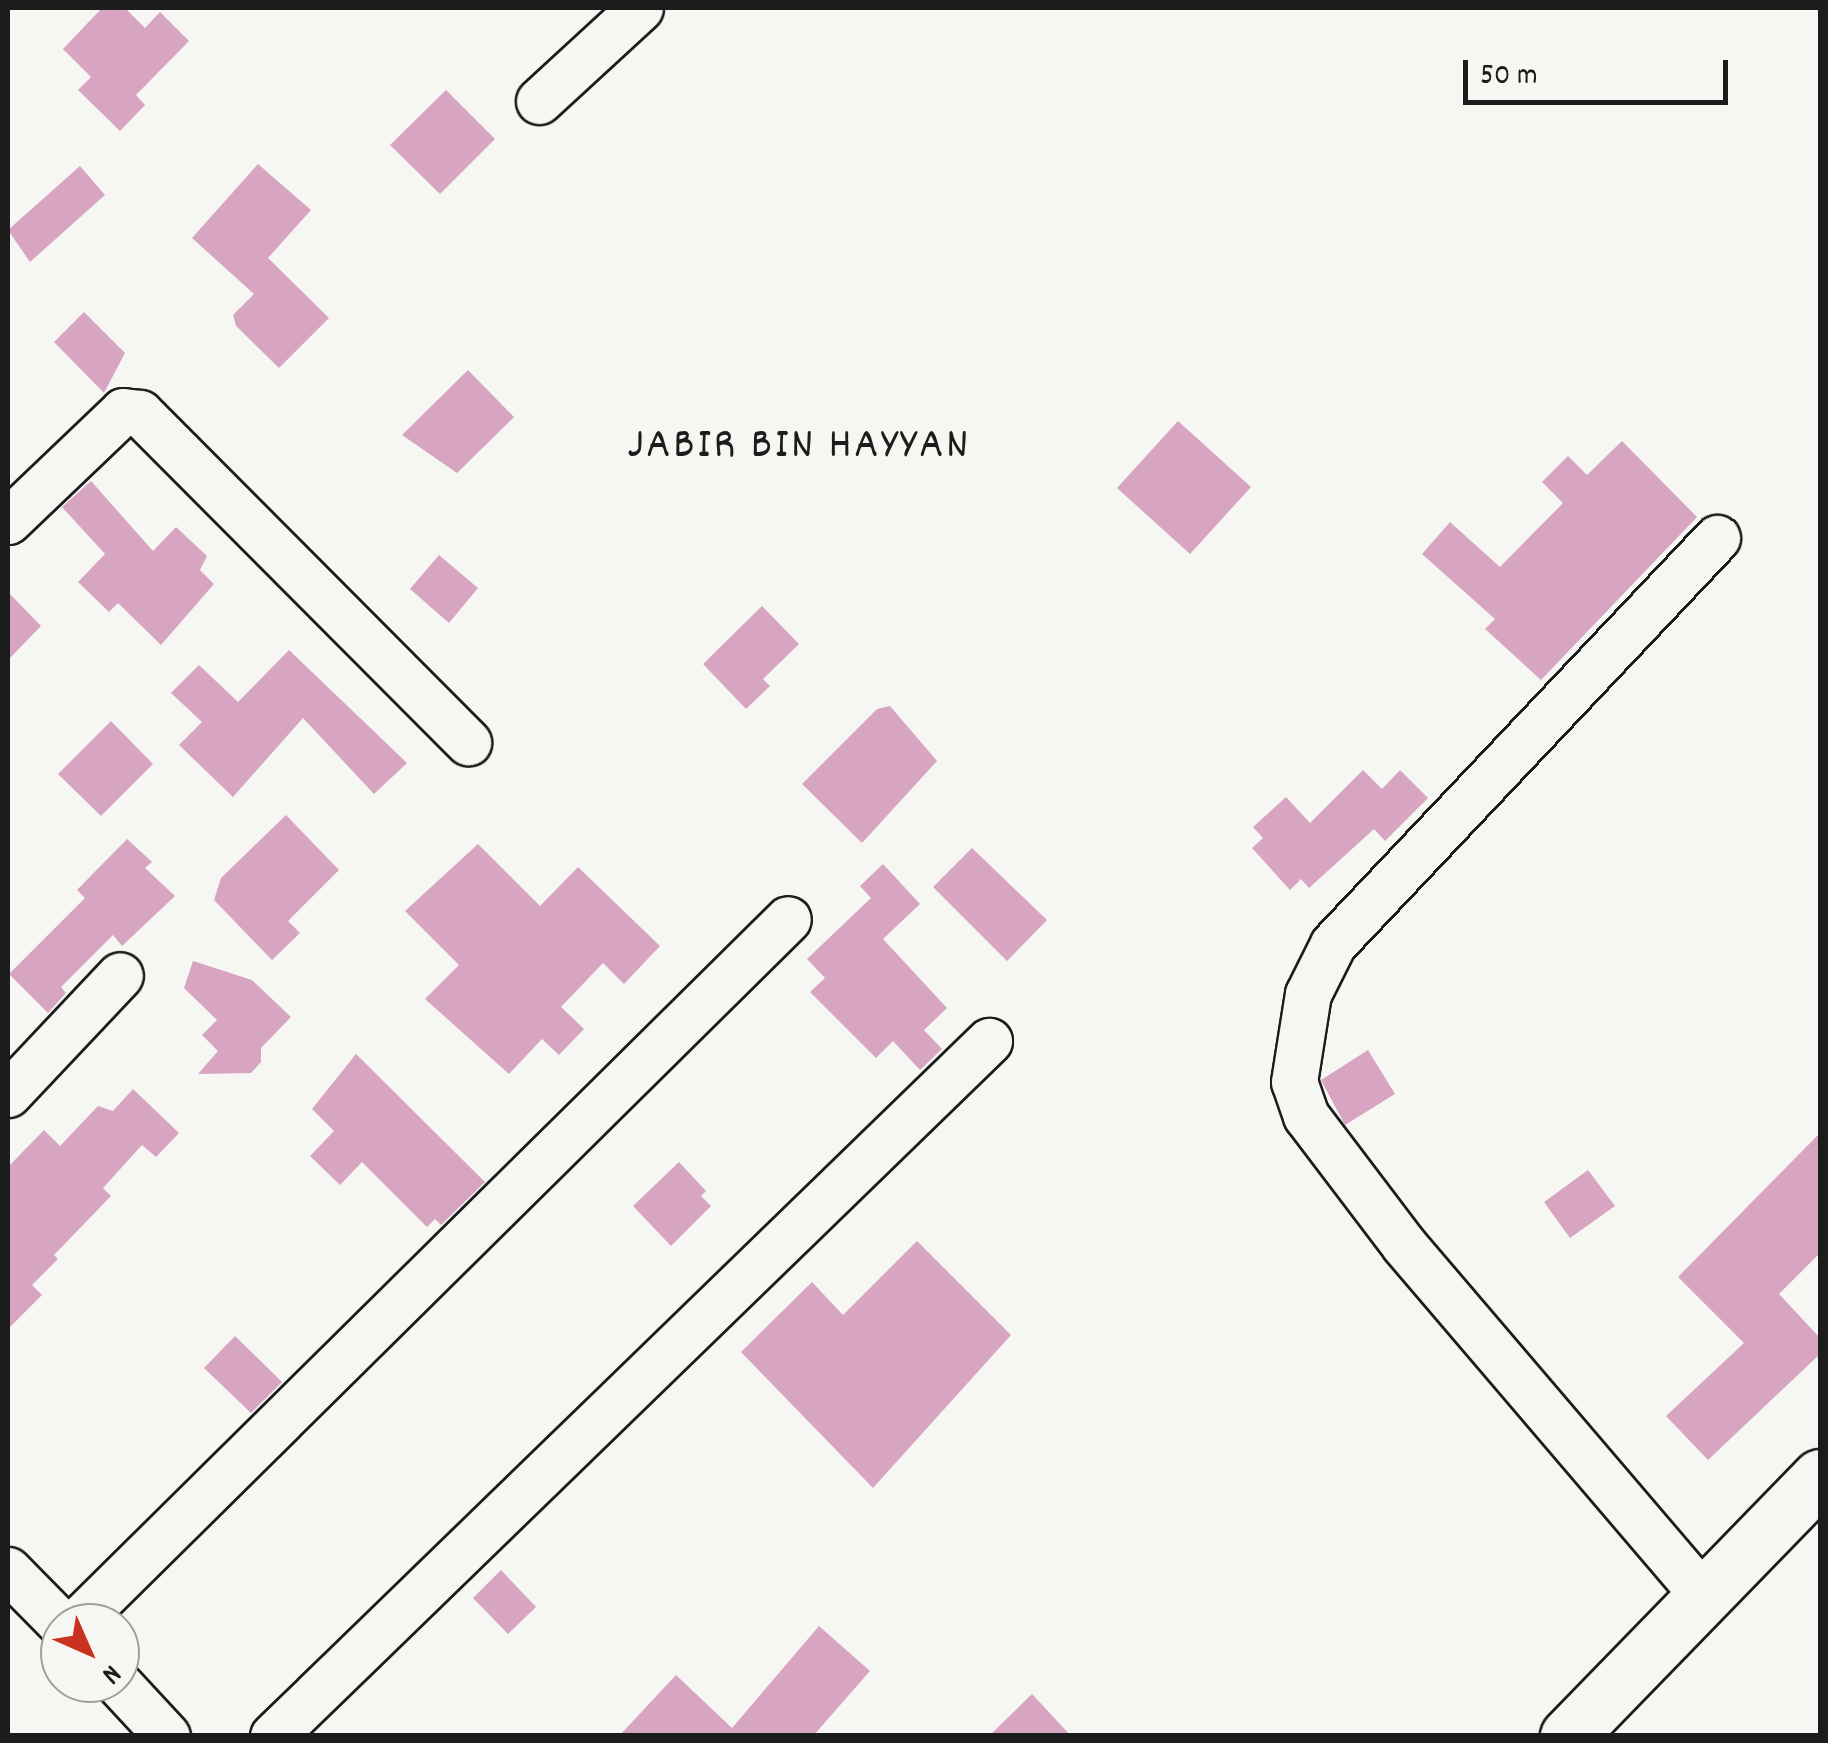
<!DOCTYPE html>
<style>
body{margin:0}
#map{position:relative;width:1828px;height:1743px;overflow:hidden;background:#f6f6f2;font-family:Dekko,sans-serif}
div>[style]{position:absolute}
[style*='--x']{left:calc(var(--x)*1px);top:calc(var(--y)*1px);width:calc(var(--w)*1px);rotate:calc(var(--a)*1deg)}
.building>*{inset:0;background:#d7a5c2}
.roads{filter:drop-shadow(2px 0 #1c1c1c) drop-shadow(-2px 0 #1c1c1c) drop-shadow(0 2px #1c1c1c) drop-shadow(0 -2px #1c1c1c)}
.minor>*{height:45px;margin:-22.5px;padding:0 22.5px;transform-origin:22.5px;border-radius:22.5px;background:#f6f6f2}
.major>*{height:55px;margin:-27.5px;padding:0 27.5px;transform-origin:27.5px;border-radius:27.5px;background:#f6f6f2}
span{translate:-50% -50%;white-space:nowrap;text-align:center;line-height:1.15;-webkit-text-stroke:8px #f6f6f2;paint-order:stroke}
.quarter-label{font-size:45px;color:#1c1c1c;letter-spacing:2.5px}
.frame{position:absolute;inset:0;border:10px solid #1c1c1c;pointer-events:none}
.north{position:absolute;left:40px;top:1603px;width:100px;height:100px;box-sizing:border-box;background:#f6f6f2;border:2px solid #9f9f9c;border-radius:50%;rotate:135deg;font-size:28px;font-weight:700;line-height:40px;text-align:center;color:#1c1c1c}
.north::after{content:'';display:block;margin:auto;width:35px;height:45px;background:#c8321e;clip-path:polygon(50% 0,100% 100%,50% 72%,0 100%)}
.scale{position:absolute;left:1463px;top:60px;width:265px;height:45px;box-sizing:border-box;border:5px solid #1c1c1c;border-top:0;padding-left:12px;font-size:30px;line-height:35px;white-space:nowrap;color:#1c1c1c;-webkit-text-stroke:8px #f6f6f2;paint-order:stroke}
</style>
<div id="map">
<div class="building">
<div style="clip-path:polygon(102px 8px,125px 8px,145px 28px,160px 12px,189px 41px,136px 95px,145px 105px,120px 131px,78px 90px,91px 77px,63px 49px)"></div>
<div style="clip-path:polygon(446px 90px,495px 139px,440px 194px,390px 145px)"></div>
<div style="clip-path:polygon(258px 164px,311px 210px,268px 258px,329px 318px,279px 368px,236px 326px,233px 315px,254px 294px,192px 238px)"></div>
<div style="clip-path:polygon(80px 166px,105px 195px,30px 262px,8px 230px)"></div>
<div style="clip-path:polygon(84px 312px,125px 353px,104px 393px,54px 342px)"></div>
<div style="clip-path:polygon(468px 370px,514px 417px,457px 473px,402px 435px)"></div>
<div style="clip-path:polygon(1178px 421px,1251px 487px,1190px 554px,1117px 488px)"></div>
<div style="clip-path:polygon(1622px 441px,1697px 517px,1541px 680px,1485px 629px,1495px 619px,1422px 554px,1450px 522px,1500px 567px,1563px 503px,1542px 482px,1568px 456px,1587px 475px)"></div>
<div style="clip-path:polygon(91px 481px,153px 551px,176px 527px,207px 556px,200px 570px,214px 584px,161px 645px,118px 603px,109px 612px,78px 582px,105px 554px,62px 507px)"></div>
<div style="clip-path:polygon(439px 555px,478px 588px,449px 623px,410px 589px)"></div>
<div style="clip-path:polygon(8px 592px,41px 626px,8px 660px)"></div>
<div style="clip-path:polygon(762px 606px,799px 644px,763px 679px,770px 686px,746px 709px,703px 664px)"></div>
<div style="clip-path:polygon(289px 650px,407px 763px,374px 794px,303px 718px,233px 797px,179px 745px,202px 722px,171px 693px,199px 665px,238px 702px)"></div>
<div style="clip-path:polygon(890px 706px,937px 761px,862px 843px,802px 784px,877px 709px)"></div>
<div style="clip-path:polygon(111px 721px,153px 764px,101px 816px,58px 774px)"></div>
<div style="clip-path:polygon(1363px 770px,1382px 789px,1400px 770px,1428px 798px,1385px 841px,1374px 829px,1309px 888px,1301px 879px,1290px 890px,1252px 848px,1263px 838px,1253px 827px,1286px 797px,1310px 823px)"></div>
<div style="clip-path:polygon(286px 815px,339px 870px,288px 921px,300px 933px,272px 960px,214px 900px,221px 878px)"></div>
<div style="clip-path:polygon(127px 839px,152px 862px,145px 868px,175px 896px,122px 946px,113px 935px,61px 987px,66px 993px,48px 1013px,9px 974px,85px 898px,77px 890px)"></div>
<div style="clip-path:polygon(478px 844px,540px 906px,578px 867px,660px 946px,624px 984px,603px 963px,561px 1007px,584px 1029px,559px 1055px,542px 1039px,509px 1074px,425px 999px,459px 965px,405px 911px)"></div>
<div style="clip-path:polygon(972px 848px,1047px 920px,1007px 961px,933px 887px)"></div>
<div style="clip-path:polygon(883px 864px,920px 904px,883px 939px,947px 1008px,924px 1030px,942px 1049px,920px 1070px,893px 1041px,876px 1058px,810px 992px,825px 978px,807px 959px,871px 898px,860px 886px)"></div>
<div style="clip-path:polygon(193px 961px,252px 980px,291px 1017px,261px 1048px,261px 1062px,251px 1073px,198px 1074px,218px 1051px,202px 1035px,217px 1020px,184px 988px)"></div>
<div style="clip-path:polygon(1368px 1050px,1395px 1094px,1345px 1125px,1321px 1080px)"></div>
<div style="clip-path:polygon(356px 1054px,485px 1182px,441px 1225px,435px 1219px,427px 1227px,362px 1162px,340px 1185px,310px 1156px,334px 1131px,312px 1109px)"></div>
<div style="clip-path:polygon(133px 1089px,179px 1133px,156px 1157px,142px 1145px,103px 1188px,111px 1196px,54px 1255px,58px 1259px,32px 1285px,42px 1295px,8px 1329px,8px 1167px,44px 1130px,60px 1146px,98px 1106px,113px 1111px)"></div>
<div style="clip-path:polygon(1820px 1133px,1820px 1253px,1779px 1294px,1820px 1338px,1820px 1354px,1708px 1460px,1666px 1416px,1744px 1343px,1678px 1277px)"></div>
<div style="clip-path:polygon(679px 1162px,706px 1191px,701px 1196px,711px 1206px,671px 1246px,633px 1206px)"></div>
<div style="clip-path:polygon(1588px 1170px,1615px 1206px,1570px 1238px,1544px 1202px)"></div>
<div style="clip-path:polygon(917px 1241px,1011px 1335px,873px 1488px,741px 1352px,812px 1282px,843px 1315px)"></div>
<div style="clip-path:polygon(235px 1336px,282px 1382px,251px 1413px,204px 1368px)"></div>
<div style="clip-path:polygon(501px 1570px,536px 1607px,508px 1634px,473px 1598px)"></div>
<div style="clip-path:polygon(819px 1626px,870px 1671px,813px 1736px,619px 1736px,676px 1675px,732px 1728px)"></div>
<div style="clip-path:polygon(1032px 1694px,1071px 1736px,989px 1736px)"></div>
</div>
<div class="roads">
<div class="minor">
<div style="--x:539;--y:101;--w:137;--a:-42.6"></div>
<div style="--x:8;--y:521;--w:159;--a:-43.7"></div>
<div style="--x:123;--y:411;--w:17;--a:7"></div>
<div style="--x:140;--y:413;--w:465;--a:45.1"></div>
<div style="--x:8;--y:1094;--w:163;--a:-46.7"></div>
<div style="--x:8;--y:1570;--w:74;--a:45.5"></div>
<div style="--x:1702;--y:1594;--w:459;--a:-130.5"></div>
<div style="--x:1404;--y:1245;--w:162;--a:-127.2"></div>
<div style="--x:1306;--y:1116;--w:36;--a:-109"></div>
<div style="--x:1294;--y:1082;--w:89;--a:-81"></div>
<div style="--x:1308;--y:994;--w:56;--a:-63.4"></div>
<div style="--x:1333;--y:944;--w:559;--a:-46.6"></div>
<div style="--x:76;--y:1623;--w:1001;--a:-44.68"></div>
<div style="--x:118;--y:1683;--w:72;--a:47.2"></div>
<div style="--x:273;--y:1736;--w:998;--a:-44.15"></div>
</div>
<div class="major">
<div style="--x:1568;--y:1736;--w:361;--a:-45.8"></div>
</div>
</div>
<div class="quarter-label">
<span style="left:799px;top:448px">JABIR BIN HAYYAN</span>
</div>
<div class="frame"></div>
<div class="north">N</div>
<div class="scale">50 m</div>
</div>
